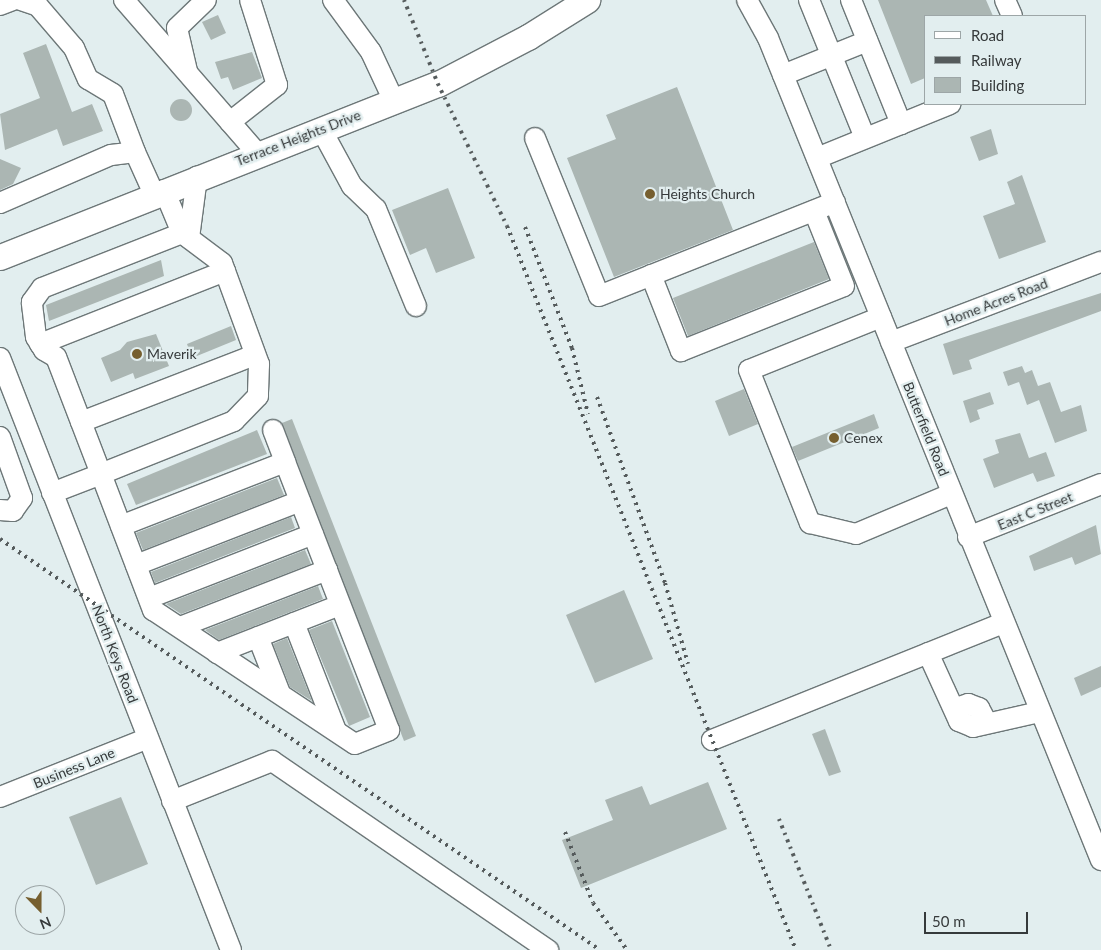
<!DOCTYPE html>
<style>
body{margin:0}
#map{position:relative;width:1101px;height:950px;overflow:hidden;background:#e2eeef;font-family:Lato,sans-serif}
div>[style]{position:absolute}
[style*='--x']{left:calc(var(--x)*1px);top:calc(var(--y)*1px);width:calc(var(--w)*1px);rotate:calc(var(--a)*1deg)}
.building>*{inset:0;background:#abb6b3}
.round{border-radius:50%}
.roads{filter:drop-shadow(1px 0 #6d7778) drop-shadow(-1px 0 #6d7778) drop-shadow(0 1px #6d7778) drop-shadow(0 -1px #6d7778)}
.minor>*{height:20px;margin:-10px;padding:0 10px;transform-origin:10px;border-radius:10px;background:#fff}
.major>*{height:25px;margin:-12.5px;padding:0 12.5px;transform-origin:12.5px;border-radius:12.5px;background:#fff}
.rail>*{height:4px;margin-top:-2px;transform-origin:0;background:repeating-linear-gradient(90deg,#555b5c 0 2.5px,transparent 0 7.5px)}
.dots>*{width:14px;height:14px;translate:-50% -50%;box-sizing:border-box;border:2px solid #e2eeef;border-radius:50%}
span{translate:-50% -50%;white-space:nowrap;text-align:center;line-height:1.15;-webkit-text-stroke:4.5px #e2eeef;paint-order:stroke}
.street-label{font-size:14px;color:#363a3b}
.poi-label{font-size:14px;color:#363a3b}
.left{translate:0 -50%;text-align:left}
.legend{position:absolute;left:924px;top:15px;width:162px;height:90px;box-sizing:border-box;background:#e2eeef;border:1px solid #9da6a7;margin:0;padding:6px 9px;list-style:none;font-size:15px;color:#363a3b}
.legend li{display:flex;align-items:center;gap:10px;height:25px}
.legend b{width:25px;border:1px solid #9da6a7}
.north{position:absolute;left:15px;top:885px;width:50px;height:50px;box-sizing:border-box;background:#e2eeef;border:1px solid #9da6a7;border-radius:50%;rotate:158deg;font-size:14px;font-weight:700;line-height:20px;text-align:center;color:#363a3b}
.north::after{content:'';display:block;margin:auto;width:18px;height:22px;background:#765f2f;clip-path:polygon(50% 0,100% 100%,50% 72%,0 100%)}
.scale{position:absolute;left:924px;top:912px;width:104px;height:22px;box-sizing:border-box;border:2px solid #363a3b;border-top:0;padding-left:6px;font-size:15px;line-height:18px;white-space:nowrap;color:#363a3b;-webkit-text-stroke:4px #e2eeef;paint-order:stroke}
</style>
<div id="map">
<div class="building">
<div style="clip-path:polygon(878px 0,986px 0,993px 16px,925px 16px,925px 78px,911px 84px)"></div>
<div style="clip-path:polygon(218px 15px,226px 33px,211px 40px,202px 22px)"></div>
<div style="clip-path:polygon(46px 44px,72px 112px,92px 104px,103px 131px,63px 146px,57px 129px,5px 150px,0 114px,40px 98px,23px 53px)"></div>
<div style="clip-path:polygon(252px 52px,262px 78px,233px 90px,228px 77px,221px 79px,215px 62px)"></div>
<div style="clip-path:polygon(677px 87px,733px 230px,614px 277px,567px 158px,616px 139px,606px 115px)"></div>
<div class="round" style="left:170px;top:99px;width:22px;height:22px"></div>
<div style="clip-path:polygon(991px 129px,998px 154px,979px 161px,970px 137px)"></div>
<div style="clip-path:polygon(0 159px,21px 168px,13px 184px,0 190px)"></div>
<div style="clip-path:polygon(1022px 175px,1046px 242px,999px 259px,983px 216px,1015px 204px,1007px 182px)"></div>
<div style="clip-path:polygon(448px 188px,475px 258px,436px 273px,426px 248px,410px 255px,392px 210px)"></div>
<div style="clip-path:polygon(814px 242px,829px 279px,688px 336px,673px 298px)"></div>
<div style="clip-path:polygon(161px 260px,164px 276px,49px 321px,46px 305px)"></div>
<div style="clip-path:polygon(1101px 293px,1101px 311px,969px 360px,972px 369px,953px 375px,943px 344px)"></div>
<div style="clip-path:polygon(231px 326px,236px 340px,192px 358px,187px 344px)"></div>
<div style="clip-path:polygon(156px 334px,169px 366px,135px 379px,133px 373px,111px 382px,101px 358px,120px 350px,127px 342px)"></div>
<div style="clip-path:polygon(1022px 366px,1025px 373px,1032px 370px,1038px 386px,1050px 382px,1061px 412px,1081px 405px,1087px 431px,1055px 443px,1039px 400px,1027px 405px,1019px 382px,1008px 386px,1003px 372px)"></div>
<div style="clip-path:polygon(744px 389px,758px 424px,729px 436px,715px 401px)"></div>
<div style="clip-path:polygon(990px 392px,994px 404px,977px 410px,980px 419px,970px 423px,963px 401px)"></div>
<div style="clip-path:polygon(874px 414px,879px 428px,798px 461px,792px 447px)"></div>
<div style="clip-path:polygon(292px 419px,416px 736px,404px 741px,282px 423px)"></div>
<div style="clip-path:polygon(257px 430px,267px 454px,136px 505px,127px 484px)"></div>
<div style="clip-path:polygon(1020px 433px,1029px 458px,1046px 452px,1055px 476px,1037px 482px,1033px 473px,994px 488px,983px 459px,999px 453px,995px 440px)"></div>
<div style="clip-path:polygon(277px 478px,284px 495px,143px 550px,136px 533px)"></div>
<div style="clip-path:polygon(291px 517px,295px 528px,155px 583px,151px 572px)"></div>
<div style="clip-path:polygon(1096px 525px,1101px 554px,1075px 565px,1072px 557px,1034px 571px,1029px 556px)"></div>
<div style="clip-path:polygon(305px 550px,311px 564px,181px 614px,166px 604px)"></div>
<div style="clip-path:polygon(318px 586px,323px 599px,219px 640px,205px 630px)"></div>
<div style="clip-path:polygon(624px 590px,653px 659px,595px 683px,566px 615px)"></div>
<div style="clip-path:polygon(332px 621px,370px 717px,349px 726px,309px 630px)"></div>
<div style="clip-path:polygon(287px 638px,312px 701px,290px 687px,273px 644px)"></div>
<div style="clip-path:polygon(1101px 666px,1101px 687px,1081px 696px,1074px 678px)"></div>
<div style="clip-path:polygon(825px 729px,841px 772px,829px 776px,812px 734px)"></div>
<div style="clip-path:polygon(708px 782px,727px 829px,581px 888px,562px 840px,613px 820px,605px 800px,642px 786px,650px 805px)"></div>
<div style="clip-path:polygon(121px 797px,148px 864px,96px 885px,69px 817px)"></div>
</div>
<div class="roads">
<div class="minor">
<div style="--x:21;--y:0;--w:18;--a:19"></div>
<div style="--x:38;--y:6;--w:55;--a:49.4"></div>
<div style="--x:74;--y:48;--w:34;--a:66"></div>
<div style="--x:88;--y:79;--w:29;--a:31"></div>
<div style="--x:113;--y:94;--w:62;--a:69.2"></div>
<div style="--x:124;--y:0;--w:204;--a:49"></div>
<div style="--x:333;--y:0;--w:64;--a:53.8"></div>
<div style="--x:371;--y:52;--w:54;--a:64.9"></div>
<div style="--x:747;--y:0;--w:43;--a:61.1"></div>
<div style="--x:768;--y:38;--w:887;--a:67.95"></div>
<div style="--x:809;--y:0;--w:149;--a:67.9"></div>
<div style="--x:851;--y:0;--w:134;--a:68"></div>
<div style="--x:1005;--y:0;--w:17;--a:66"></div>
<div style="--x:0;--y:5;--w:14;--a:-21"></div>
<div style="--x:187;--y:71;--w:44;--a:-103.1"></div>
<div style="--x:177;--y:28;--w:40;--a:-44"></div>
<div style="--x:783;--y:75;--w:91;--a:-22"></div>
<div style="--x:230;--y:122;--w:60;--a:-38.2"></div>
<div style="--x:277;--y:85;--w:89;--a:-107.6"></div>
<div style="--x:321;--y:129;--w:65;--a:61.5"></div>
<div style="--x:352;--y:186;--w:33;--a:44"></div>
<div style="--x:376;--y:209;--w:105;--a:67.6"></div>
<div style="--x:535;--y:138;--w:170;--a:67.9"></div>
<div style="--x:599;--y:296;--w:254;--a:-21.7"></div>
<div style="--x:817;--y:158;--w:144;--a:-22.1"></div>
<div style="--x:164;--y:190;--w:47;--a:67.3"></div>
<div style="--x:0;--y:203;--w:121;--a:-23.4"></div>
<div style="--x:111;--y:155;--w:24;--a:-7"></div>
<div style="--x:135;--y:152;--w:46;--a:65.7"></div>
<div style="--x:182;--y:233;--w:50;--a:36.9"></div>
<div style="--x:222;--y:263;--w:108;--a:69.9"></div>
<div style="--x:259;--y:364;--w:32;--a:92"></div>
<div style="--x:258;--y:396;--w:35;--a:134"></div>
<div style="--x:234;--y:421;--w:143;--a:158.3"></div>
<div style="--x:101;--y:474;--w:125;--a:-111"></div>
<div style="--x:56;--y:357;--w:14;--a:-150"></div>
<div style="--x:44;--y:350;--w:15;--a:-122"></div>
<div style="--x:36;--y:337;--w:35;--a:-97"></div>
<div style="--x:32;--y:302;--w:17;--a:-54"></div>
<div style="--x:42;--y:288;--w:150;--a:-21.4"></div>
<div style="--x:189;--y:238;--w:62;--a:-82.5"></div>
<div style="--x:651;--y:275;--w:82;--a:68.5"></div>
<div style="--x:681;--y:351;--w:175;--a:-21.7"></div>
<div style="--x:844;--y:286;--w:81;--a:-111.8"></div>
<div style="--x:881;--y:317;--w:142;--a:158.1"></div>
<div style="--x:749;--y:370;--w:165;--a:68.3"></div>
<div style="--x:810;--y:523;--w:47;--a:13.4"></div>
<div style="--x:856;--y:534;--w:103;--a:-22.8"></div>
<div style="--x:891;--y:342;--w:225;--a:-20.9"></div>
<div style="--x:40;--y:344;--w:199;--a:-21.5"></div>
<div style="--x:0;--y:358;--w:635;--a:68.68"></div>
<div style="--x:81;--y:422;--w:186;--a:-21.1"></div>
<div style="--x:273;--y:430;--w:34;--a:69"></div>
<div style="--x:0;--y:437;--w:65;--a:70.2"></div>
<div style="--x:22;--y:498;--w:16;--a:125"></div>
<div style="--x:13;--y:511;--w:13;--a:-176"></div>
<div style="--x:52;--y:493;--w:53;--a:-21.2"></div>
<div style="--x:101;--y:474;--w:146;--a:69.1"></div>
<div style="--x:153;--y:610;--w:242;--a:33.6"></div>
<div style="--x:355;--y:744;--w:37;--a:-22"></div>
<div style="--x:389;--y:730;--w:287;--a:-111.2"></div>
<div style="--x:285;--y:462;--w:176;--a:158.7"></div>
<div style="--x:968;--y:537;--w:143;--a:-21.7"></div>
<div style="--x:136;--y:565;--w:176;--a:-21.3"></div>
<div style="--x:149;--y:598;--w:176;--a:-21.3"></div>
<div style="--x:294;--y:623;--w:116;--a:68.7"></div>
<div style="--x:180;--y:627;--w:158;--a:-21.2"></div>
<div style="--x:258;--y:637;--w:60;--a:68.6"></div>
<div style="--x:217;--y:653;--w:132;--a:-21.3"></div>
<div style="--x:928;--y:653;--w:75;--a:65.5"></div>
<div style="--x:959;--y:721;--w:15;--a:23"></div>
<div style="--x:973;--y:727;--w:68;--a:-12.8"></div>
<div style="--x:956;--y:708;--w:13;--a:-18"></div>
<div style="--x:968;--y:704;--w:12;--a:20"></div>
<div style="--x:979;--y:708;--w:15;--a:62"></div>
<div style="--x:712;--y:740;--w:314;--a:-21.9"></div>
<div style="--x:0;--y:797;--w:159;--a:-21.7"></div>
<div style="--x:172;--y:801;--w:108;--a:-21.8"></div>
<div style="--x:272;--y:761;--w:335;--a:34.4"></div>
</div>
<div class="major">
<div style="--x:0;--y:257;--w:471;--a:-21.6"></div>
<div style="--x:438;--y:84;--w:102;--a:-27.6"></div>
<div style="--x:528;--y:37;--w:70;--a:-32.1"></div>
</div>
</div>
<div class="rail">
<div style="--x:404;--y:0;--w:91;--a:68"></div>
<div style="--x:438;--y:84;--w:158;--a:64.1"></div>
<div style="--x:507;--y:226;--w:780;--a:68.24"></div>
<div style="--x:525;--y:227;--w:130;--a:68.8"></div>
<div style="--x:572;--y:348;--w:68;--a:76.4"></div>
<div style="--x:597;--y:397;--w:198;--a:69.9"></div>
<div style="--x:665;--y:583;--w:84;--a:74.1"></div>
<div style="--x:0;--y:539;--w:727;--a:34.41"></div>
<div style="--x:779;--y:819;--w:141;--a:68.3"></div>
<div style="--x:565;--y:832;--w:76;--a:68.5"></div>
<div style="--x:593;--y:903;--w:58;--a:54.1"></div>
</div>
<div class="dots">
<div style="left:650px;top:194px;background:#765f2f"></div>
<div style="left:137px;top:354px;background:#765f2f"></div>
<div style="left:834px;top:438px;background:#765f2f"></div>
</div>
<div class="street-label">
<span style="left:298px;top:138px;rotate:-21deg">Terrace Heights Drive</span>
<span style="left:996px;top:302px;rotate:-21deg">Home Acres Road</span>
<span style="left:926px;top:429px;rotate:68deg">Butterfield Road</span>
<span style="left:1035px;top:511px;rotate:-22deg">East C Street</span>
<span style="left:115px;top:654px;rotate:69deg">North Keys Road</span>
<span style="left:74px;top:768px;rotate:-22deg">Business Lane</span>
</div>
<div class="poi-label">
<span class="left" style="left:660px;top:194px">Heights Church</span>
<span class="left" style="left:147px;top:354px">Maverik</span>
<span class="left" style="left:844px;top:438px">Cenex</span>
</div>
<ul class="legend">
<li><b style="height:6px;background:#fff"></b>Road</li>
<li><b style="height:6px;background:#555b5c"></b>Railway</li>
<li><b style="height:14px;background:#abb6b3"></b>Building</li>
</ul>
<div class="north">N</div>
<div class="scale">50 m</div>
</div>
